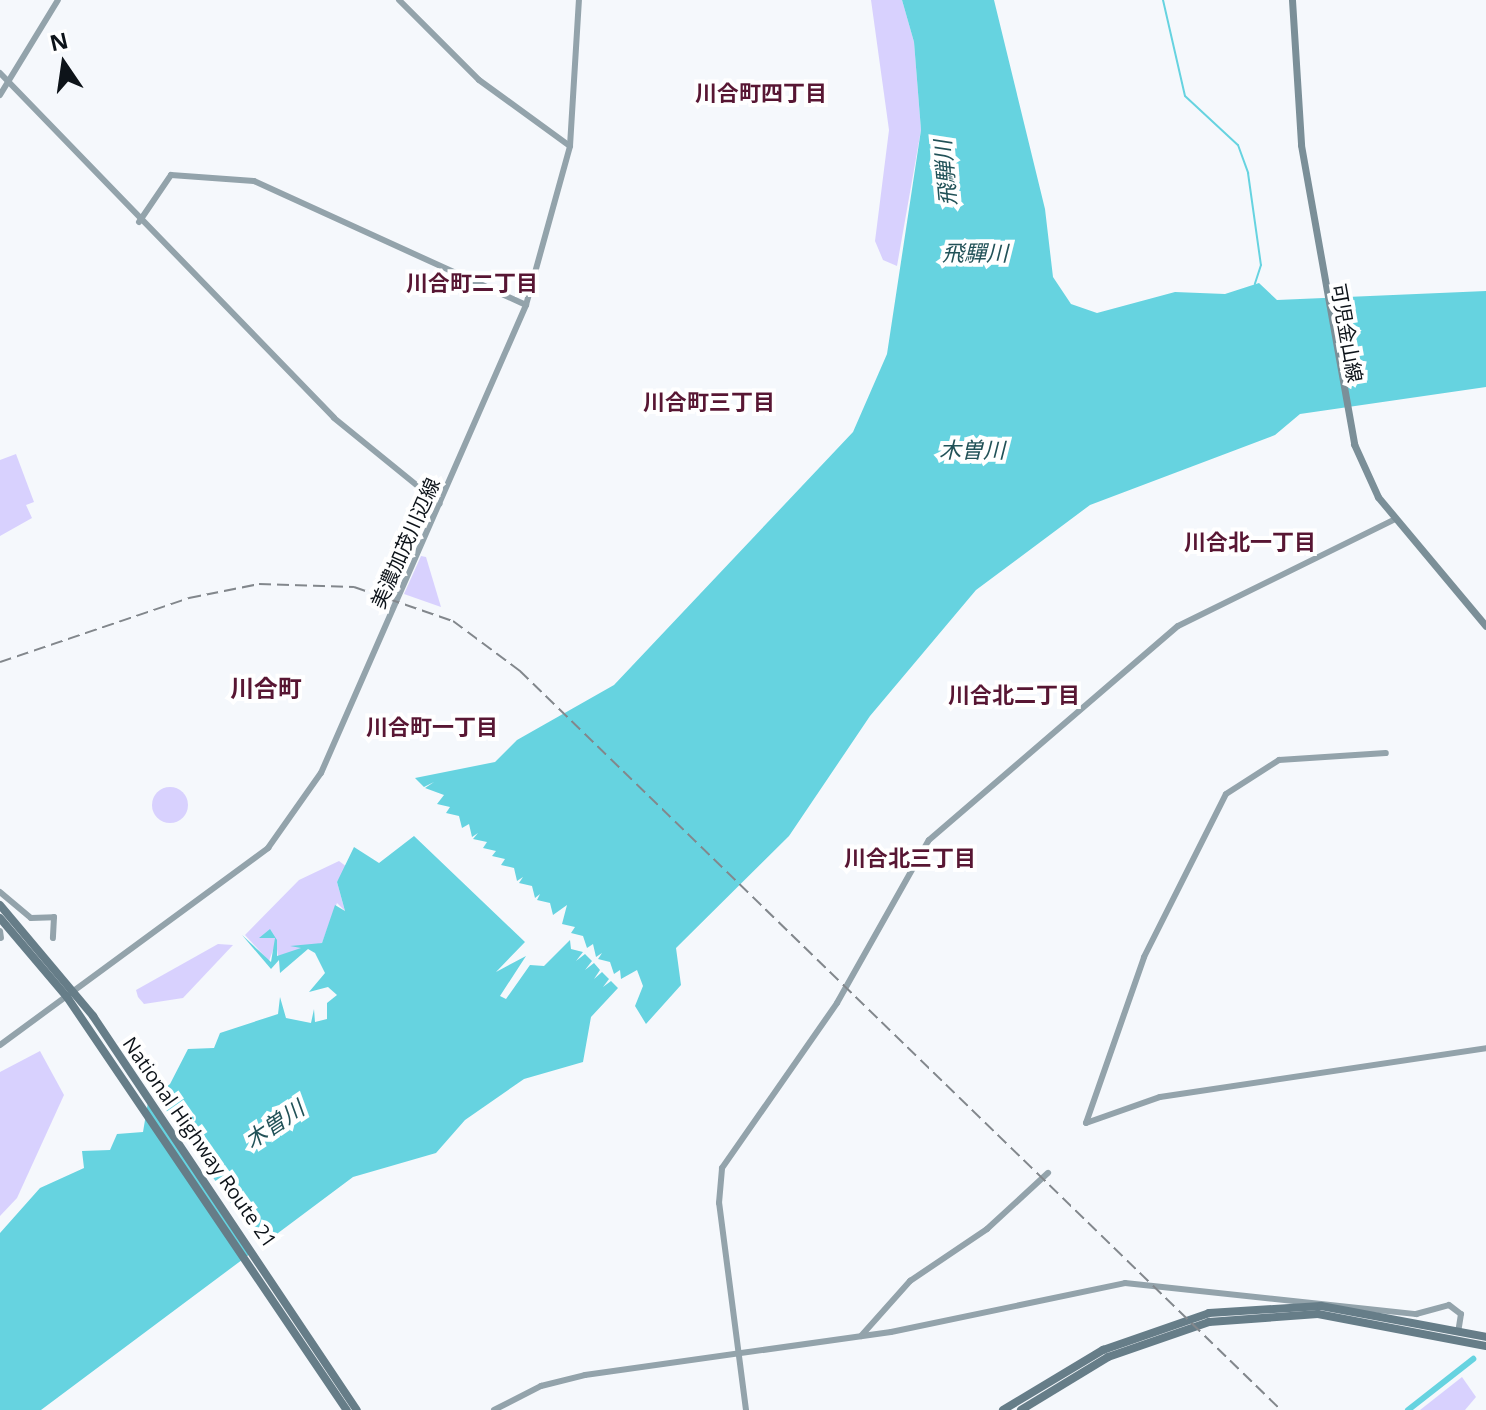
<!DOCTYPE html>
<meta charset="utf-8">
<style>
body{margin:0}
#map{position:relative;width:1486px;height:1410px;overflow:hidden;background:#f5f8fc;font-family:"Open Sans","Noto Sans JP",sans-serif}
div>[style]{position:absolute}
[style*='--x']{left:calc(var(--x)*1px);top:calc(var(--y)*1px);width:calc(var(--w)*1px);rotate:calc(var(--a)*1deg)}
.green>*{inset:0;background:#d8d1fe}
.round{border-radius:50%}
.water>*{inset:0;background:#66d3e0}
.pier>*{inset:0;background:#f5f8fc}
.stream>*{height:2px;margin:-1px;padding:0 1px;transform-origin:1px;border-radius:1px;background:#66d3e0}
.canal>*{height:6px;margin:-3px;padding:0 3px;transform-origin:3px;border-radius:3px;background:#66d3e0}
.secondary>*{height:6px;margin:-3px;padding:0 3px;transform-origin:3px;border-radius:3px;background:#93a3ab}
.primary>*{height:7px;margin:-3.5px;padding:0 3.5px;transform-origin:3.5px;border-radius:3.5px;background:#7b8f98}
.highway>*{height:8px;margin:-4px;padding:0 4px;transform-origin:4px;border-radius:4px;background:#667d88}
.rail>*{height:2px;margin-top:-1px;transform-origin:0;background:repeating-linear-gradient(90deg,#82878c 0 12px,transparent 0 18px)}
span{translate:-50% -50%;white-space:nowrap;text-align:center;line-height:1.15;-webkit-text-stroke:8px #fff;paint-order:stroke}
.street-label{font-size:20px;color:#0d1319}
.neighbourhood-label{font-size:22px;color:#581633;font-weight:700}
.water-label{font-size:22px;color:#225258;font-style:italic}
.quarter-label{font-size:24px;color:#581633;font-weight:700}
.north{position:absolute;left:24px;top:24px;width:80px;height:80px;-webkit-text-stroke:6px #fff;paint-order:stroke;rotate:347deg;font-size:22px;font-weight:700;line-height:32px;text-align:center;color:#0d1319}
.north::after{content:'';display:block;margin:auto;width:28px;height:36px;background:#0d1319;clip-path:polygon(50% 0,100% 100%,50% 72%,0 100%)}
</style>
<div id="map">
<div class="green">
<div style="clip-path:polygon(871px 0,902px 0,914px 42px,921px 130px,897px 266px,883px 260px,875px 241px,889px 130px)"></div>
<div style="clip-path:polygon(16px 454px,34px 502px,26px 505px,32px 518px,0 536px,0 460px)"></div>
<div style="clip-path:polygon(421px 556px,426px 557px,441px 607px,404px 594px)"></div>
<div class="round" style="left:152px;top:787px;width:36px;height:36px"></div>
<div style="clip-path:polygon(339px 861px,347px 867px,337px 882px,345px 911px,337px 903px,322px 943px,278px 956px,276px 942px,269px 961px,245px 935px,299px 880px)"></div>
<div style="clip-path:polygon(218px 944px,233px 945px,183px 998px,144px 1004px,138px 997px,136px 990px)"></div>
<div style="clip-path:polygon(40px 1051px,64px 1095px,17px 1198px,0 1216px,0 1072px)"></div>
<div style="clip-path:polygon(1462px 1377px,1476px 1397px,1465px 1410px,1420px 1410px)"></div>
</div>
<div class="water">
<div style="clip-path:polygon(902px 0,994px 0,1045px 209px,1053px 277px,1071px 304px,1097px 313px,1175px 292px,1225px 294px,1259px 283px,1277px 300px,1486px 291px,1486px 387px,1300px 414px,1275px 435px,1090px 505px,976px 590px,870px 716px,789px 836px,676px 948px,681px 985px,646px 1024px,635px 1006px,643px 986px,637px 970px,621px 979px,620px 970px,614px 974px,610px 962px,598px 959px,602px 953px,596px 957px,593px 944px,587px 948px,583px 936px,571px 933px,575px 927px,562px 924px,567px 905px,553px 915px,550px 903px,537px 900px,540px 894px,535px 898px,532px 886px,519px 883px,523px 877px,517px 881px,514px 868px,501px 865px,505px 859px,492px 856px,496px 851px,483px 848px,487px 842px,473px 839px,478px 833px,472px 837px,469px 824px,462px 828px,459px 816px,446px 813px,450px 807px,437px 804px,444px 795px,425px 788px,434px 782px,424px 787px,415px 778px,495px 762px,517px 740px,614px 685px,853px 432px,887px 354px,921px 130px,914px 42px)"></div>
<div style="clip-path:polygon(414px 836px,525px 942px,496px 972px,526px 956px,500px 996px,506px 999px,530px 965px,544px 966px,570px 940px,571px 949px,583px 952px,576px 961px,585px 954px,592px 961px,585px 970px,594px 963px,600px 970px,594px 979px,602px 972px,609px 979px,603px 987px,611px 981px,618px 988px,591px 1017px,583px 1062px,524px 1079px,465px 1120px,436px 1153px,353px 1177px,41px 1410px,0 1410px,0 1233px,40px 1188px,84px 1168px,82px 1151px,110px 1150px,117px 1134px,143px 1132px,148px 1102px,170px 1084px,188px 1049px,214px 1048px,220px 1033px,278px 1014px,280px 997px,286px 1018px,311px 1023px,314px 1009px,315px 1022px,327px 1019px,327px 1003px,337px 995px,328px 987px,309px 992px,325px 973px,315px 953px,308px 949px,280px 973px,279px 960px,271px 969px,242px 935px,271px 962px,275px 938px,259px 938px,270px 929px,277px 940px,277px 956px,301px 948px,290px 946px,322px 943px,335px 905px,345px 911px,337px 882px,354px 847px,379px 863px)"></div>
</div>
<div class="pier">
<div style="clip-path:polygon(154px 1093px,263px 1249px,255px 1255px,148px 1096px)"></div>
</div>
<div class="stream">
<div style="--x:1163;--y:0;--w:98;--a:77.1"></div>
<div style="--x:1185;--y:96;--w:72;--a:42.8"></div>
<div style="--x:1238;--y:145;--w:30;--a:70"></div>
<div style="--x:1248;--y:173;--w:93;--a:82"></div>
<div style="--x:1261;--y:265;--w:20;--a:108"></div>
</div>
<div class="canal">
<div style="--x:1408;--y:1410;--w:83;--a:-38.1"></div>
</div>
<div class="secondary">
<div style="--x:399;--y:0;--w:113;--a:45"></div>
<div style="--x:479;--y:80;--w:112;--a:36"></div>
<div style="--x:0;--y:73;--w:480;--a:45.9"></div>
<div style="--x:334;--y:418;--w:136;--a:39.1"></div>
<div style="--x:0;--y:95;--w:111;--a:-58.6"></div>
<div style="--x:139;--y:222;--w:57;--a:-55.8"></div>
<div style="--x:171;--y:175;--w:83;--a:4.1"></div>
<div style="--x:254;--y:181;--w:299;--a:24.5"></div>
<div style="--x:0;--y:892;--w:40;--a:40"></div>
<div style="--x:31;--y:918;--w:23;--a:-2"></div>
<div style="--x:54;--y:917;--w:21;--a:93"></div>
<div style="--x:0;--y:931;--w:7;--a:82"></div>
<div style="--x:0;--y:1045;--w:333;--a:-36.3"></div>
<div style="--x:268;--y:848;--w:92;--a:-54.8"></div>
<div style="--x:321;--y:773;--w:511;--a:-66.34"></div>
<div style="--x:526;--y:305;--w:165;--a:-74.5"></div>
<div style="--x:570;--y:146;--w:146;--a:-86.5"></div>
<div style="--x:1086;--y:1123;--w:176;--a:-70.7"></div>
<div style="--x:1144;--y:957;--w:182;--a:-63.3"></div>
<div style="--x:1226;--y:794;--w:63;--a:-32.7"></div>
<div style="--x:1279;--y:760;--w:107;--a:-3.7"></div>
<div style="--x:1086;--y:1123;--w:78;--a:-19.4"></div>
<div style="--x:1160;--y:1097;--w:330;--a:-8.5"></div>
<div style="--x:861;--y:1336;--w:74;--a:-48.3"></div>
<div style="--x:910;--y:1281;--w:93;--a:-34"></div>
<div style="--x:987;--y:1229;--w:83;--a:-42.6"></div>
<div style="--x:494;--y:1410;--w:53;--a:-27.1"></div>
<div style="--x:541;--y:1386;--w:45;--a:-14"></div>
<div style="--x:585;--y:1375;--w:309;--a:-8"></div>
<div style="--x:891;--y:1332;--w:239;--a:-11.8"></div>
<div style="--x:1125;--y:1283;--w:293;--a:6.1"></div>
<div style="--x:1416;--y:1314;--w:34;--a:-15"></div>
<div style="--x:1449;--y:1305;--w:15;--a:37"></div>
<div style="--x:1461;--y:1314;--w:18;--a:99"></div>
<div style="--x:746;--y:1410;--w:209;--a:-97.4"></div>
<div style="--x:719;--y:1203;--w:35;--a:-85"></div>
<div style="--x:722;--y:1168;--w:201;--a:-55.1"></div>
<div style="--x:837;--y:1003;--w:187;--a:-60.6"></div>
<div style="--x:929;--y:840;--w:328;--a:-40.7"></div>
<div style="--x:1178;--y:626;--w:242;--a:-26.2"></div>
</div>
<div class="primary">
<div style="--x:1292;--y:0;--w:145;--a:86.4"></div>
<div style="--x:1301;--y:145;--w:304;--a:79.9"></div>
<div style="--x:1354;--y:444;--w:58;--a:65.6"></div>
<div style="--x:1378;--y:497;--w:168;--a:50.1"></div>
</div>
<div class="highway">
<div style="--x:0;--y:905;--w:145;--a:50"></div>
<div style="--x:93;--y:1016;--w:474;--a:56.2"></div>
<div style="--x:0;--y:918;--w:104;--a:49.7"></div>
<div style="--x:67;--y:997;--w:499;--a:55.9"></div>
<div style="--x:1003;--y:1410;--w:117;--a:-31"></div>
<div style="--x:1103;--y:1350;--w:112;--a:-19.2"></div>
<div style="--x:1209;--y:1313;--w:112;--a:-3.6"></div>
<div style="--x:1321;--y:1306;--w:168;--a:10.6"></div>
<div style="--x:1021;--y:1410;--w:102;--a:-31.3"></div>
<div style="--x:1108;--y:1357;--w:107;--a:-19.1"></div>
<div style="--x:1209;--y:1322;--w:109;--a:-4.2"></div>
<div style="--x:1318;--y:1314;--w:171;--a:10.8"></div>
</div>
<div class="rail">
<div style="--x:0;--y:662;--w:200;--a:-18.7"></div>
<div style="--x:189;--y:598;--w:71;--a:-11.3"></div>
<div style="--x:259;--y:584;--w:95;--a:1.8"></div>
<div style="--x:354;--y:587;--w:105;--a:19"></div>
<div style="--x:453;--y:621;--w:84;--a:36.7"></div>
<div style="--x:520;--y:671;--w:1061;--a:44.16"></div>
</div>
<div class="street-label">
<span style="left:1347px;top:333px;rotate:80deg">可児金山線</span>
<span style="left:405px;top:543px;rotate:-66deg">美濃加茂川辺線</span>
<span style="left:200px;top:1142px;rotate:55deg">National Highway Route 21</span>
</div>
<div class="neighbourhood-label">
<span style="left:761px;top:93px">川合町四丁目</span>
<span style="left:472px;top:283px">川合町二丁目</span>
<span style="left:709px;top:402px">川合町三丁目</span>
<span style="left:1250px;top:542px">川合北一丁目</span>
<span style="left:1014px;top:695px">川合北二丁目</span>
<span style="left:432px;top:727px">川合町一丁目</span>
<span style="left:910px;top:858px">川合北三丁目</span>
</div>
<div class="water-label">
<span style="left:945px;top:173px;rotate:-95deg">飛騨川</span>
<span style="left:975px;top:253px">飛驒川</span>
<span style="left:972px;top:450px">木曽川</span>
<span style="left:274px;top:1124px;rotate:-34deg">木曽川</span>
</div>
<div class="quarter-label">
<span style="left:266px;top:688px">川合町</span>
</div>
<div class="north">N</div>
</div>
